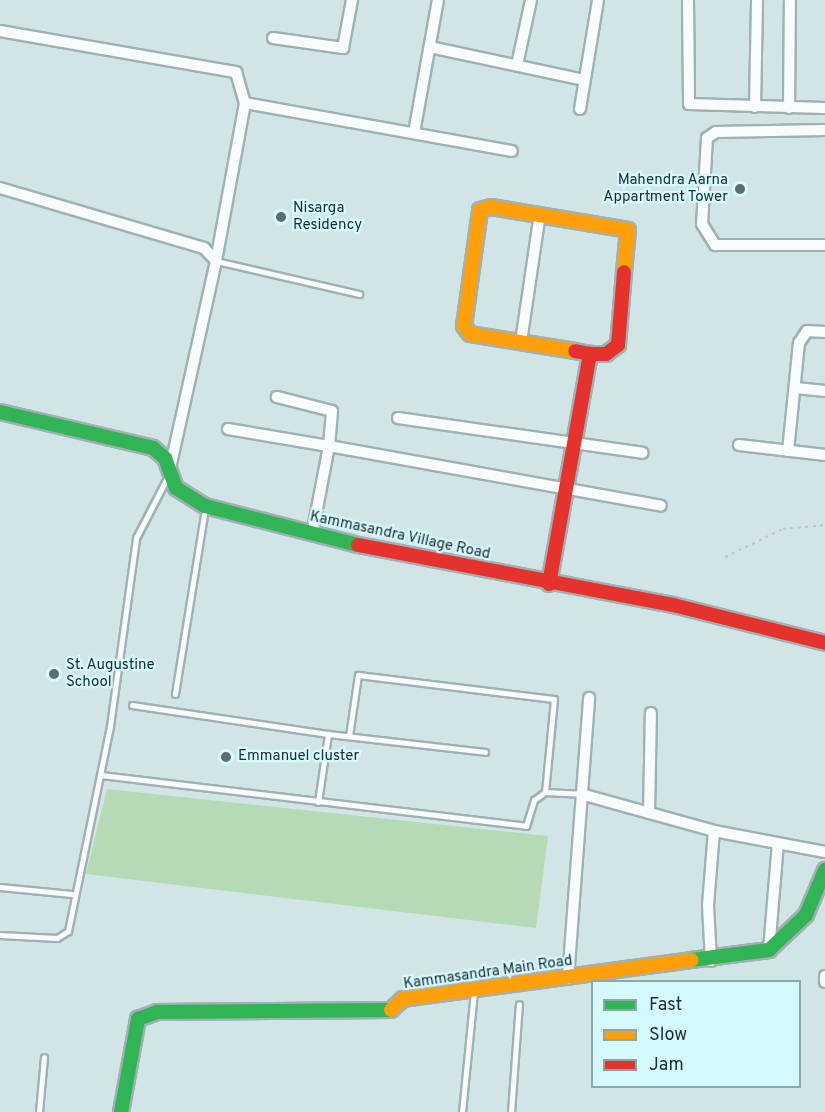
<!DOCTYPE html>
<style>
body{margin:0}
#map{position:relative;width:825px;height:1112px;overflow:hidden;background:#d1e5e7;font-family:Overpass,sans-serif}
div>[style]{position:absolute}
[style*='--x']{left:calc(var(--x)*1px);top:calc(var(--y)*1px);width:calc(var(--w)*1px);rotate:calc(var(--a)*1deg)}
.green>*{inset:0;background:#b5dab5}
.path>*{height:2px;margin-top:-1px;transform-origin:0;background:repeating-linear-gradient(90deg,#bec5c6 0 3px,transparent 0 7.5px)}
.roads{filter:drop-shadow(2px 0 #a1b1b2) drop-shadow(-2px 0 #a1b1b2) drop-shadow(0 2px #a1b1b2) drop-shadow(0 -2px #a1b1b2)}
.lane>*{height:5px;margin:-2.5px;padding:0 2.5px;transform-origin:2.5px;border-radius:2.5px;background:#f8fbfb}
.street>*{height:10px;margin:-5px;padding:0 5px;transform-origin:5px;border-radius:5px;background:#f8fbfb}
.fast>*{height:14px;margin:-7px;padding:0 7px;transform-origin:7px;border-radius:7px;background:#30b455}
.slow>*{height:14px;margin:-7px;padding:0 7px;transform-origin:7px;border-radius:7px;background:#ff9f0a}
.jam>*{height:14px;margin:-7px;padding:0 7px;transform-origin:7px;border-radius:7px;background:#e5322d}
.dots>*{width:16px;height:16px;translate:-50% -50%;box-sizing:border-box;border:3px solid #d4f9fe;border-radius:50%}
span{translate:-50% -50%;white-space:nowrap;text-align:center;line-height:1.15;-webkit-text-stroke:4.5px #d4f9fe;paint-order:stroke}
.poi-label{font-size:15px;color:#1e2c2e}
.right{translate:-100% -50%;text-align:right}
.left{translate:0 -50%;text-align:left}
.street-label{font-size:15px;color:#1e2c2e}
.legend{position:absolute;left:591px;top:980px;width:210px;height:108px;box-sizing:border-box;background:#d4f9fe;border:2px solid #8ba7ab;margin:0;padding:8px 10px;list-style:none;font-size:18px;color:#1e2c2e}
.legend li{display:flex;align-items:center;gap:12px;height:30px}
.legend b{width:30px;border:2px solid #8ba7ab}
</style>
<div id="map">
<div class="green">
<div style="clip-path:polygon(107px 789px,548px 836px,536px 928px,86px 874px)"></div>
</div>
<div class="path">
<div style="--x:725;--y:557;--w:64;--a:-25.8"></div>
<div style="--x:783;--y:529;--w:42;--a:-5.4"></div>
</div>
<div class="roads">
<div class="lane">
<div style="--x:216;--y:261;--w:147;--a:13"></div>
<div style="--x:175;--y:694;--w:188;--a:-80.8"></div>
<div style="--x:132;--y:705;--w:198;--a:8.4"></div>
<div style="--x:349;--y:736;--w:62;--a:-81.6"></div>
<div style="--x:358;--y:675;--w:197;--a:7"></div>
<div style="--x:554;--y:699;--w:93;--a:95.5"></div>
<div style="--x:101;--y:775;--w:428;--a:6.8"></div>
<div style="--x:526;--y:826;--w:27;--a:-73"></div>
<div style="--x:534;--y:800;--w:14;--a:-36"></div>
<div style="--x:545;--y:792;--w:35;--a:3"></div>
<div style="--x:318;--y:802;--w:69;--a:-81.6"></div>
<div style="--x:328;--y:734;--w:158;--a:6.5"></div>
<div style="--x:0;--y:887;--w:72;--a:5.6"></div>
<div style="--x:0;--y:935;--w:57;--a:3"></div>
<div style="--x:57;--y:938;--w:13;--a:-32"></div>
<div style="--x:68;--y:931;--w:209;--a:-78.4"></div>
<div style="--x:110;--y:726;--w:190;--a:-82.1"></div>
<div style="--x:136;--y:538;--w:70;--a:-62.7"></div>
<div style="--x:39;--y:1112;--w:55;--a:-84.8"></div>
<div style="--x:462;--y:1112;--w:121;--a:-84.3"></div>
<div style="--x:511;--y:1112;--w:108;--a:-85.8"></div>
</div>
<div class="street">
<div style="--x:688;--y:0;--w:104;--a:89.4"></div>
<div style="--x:689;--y:104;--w:136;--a:1.7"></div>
<div style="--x:0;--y:31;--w:240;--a:9.9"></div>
<div style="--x:236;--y:72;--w:32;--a:74"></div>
<div style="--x:245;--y:103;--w:161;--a:100.4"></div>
<div style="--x:273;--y:38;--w:71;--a:8.1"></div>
<div style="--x:343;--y:48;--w:49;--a:-79.4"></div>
<div style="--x:430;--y:47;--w:157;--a:12.1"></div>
<div style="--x:517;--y:65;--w:66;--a:-77.8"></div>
<div style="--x:245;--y:103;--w:271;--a:10.2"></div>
<div style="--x:755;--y:107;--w:107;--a:-88.9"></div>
<div style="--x:789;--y:108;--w:108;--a:-89.5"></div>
<div style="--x:580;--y:109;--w:110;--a:-80.6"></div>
<div style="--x:825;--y:130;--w:109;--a:178.9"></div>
<div style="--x:716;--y:132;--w:11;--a:146"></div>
<div style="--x:707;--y:138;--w:86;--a:93.3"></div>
<div style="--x:702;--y:224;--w:25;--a:58"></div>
<div style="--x:715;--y:245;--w:110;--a:0"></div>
<div style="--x:414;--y:133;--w:135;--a:-79.8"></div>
<div style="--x:0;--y:188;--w:213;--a:16.4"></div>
<div style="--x:204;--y:248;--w:18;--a:47"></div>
<div style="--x:216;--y:261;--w:217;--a:102.5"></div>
<div style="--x:521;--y:342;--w:129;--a:-81.6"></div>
<div style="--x:796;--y:388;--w:29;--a:6"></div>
<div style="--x:398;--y:418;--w:247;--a:8.1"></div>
<div style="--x:228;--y:429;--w:102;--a:9.6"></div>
<div style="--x:329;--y:446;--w:35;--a:-85"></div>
<div style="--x:332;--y:411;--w:57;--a:-165.7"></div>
<div style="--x:739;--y:445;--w:87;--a:6.6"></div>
<div style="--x:788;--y:451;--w:109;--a:-84.2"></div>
<div style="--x:799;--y:343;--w:14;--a:-56"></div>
<div style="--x:807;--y:331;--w:18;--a:3"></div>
<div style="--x:312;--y:535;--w:91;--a:-79.2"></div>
<div style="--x:329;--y:446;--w:337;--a:10.2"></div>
<div style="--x:581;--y:794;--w:138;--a:15.5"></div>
<div style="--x:714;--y:831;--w:113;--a:10.7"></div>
<div style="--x:649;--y:813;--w:100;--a:-88.9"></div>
<div style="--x:769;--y:950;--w:107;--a:-85.2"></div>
<div style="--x:711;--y:961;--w:56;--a:-93.1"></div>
<div style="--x:708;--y:905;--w:74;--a:-85.4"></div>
<div style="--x:825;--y:976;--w:6;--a:90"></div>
<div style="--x:568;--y:979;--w:282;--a:-85.7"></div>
</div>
<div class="fast">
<div style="--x:0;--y:412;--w:157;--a:13.2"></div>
<div style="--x:153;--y:448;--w:16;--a:40"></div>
<div style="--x:165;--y:458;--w:32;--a:70"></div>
<div style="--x:176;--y:488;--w:34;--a:32"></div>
<div style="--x:205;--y:506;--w:158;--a:14.3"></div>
<div style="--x:691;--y:960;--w:79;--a:-7.3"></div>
<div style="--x:769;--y:950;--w:51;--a:-43.4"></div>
<div style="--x:806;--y:915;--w:49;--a:-67.1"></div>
<div style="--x:121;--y:1112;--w:95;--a:-79.6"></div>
<div style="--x:138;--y:1019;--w:20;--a:-20"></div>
<div style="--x:157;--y:1012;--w:234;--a:-0.5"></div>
</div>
<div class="slow">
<div style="--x:575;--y:351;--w:106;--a:-170.8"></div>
<div style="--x:470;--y:334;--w:10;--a:-127"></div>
<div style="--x:464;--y:326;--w:117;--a:-82.1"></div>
<div style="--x:480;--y:210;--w:11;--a:-15"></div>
<div style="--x:491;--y:207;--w:139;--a:9.5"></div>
<div style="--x:628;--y:230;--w:42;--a:95.4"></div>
<div style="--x:391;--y:1010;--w:16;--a:-43"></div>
<div style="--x:403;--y:999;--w:291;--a:-7.7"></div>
</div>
<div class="jam">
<div style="--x:590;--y:354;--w:16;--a:0"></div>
<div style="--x:606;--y:354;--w:15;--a:-37"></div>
<div style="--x:618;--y:345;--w:73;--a:-85.3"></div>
<div style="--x:358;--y:545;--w:321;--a:10.8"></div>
<div style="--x:673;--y:605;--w:157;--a:14"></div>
<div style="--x:549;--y:584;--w:234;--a:-79.9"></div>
<div style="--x:590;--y:354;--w:15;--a:-169"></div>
</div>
</div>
<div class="dots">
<div style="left:740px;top:189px;background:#5d6d6f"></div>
<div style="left:281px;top:217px;background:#5d6d6f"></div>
<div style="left:54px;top:674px;background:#5d6d6f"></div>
<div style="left:226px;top:757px;background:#5d6d6f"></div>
</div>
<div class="poi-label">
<span class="right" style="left:728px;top:189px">Mahendra Aarna<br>Appartment Tower</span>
<span class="left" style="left:293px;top:217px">Nisarga<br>Residency</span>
<span class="left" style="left:66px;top:674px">St. Augustine<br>School</span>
<span class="left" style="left:238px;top:757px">Emmanuel cluster</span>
</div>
<div class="street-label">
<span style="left:400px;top:536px;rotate:12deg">Kammasandra Village Road</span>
<span style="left:488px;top:973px;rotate:-8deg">Kammasandra Main Road</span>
</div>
<ul class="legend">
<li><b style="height:8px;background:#30b455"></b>Fast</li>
<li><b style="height:8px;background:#ff9f0a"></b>Slow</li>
<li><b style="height:8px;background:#e5322d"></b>Jam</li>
</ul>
</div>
